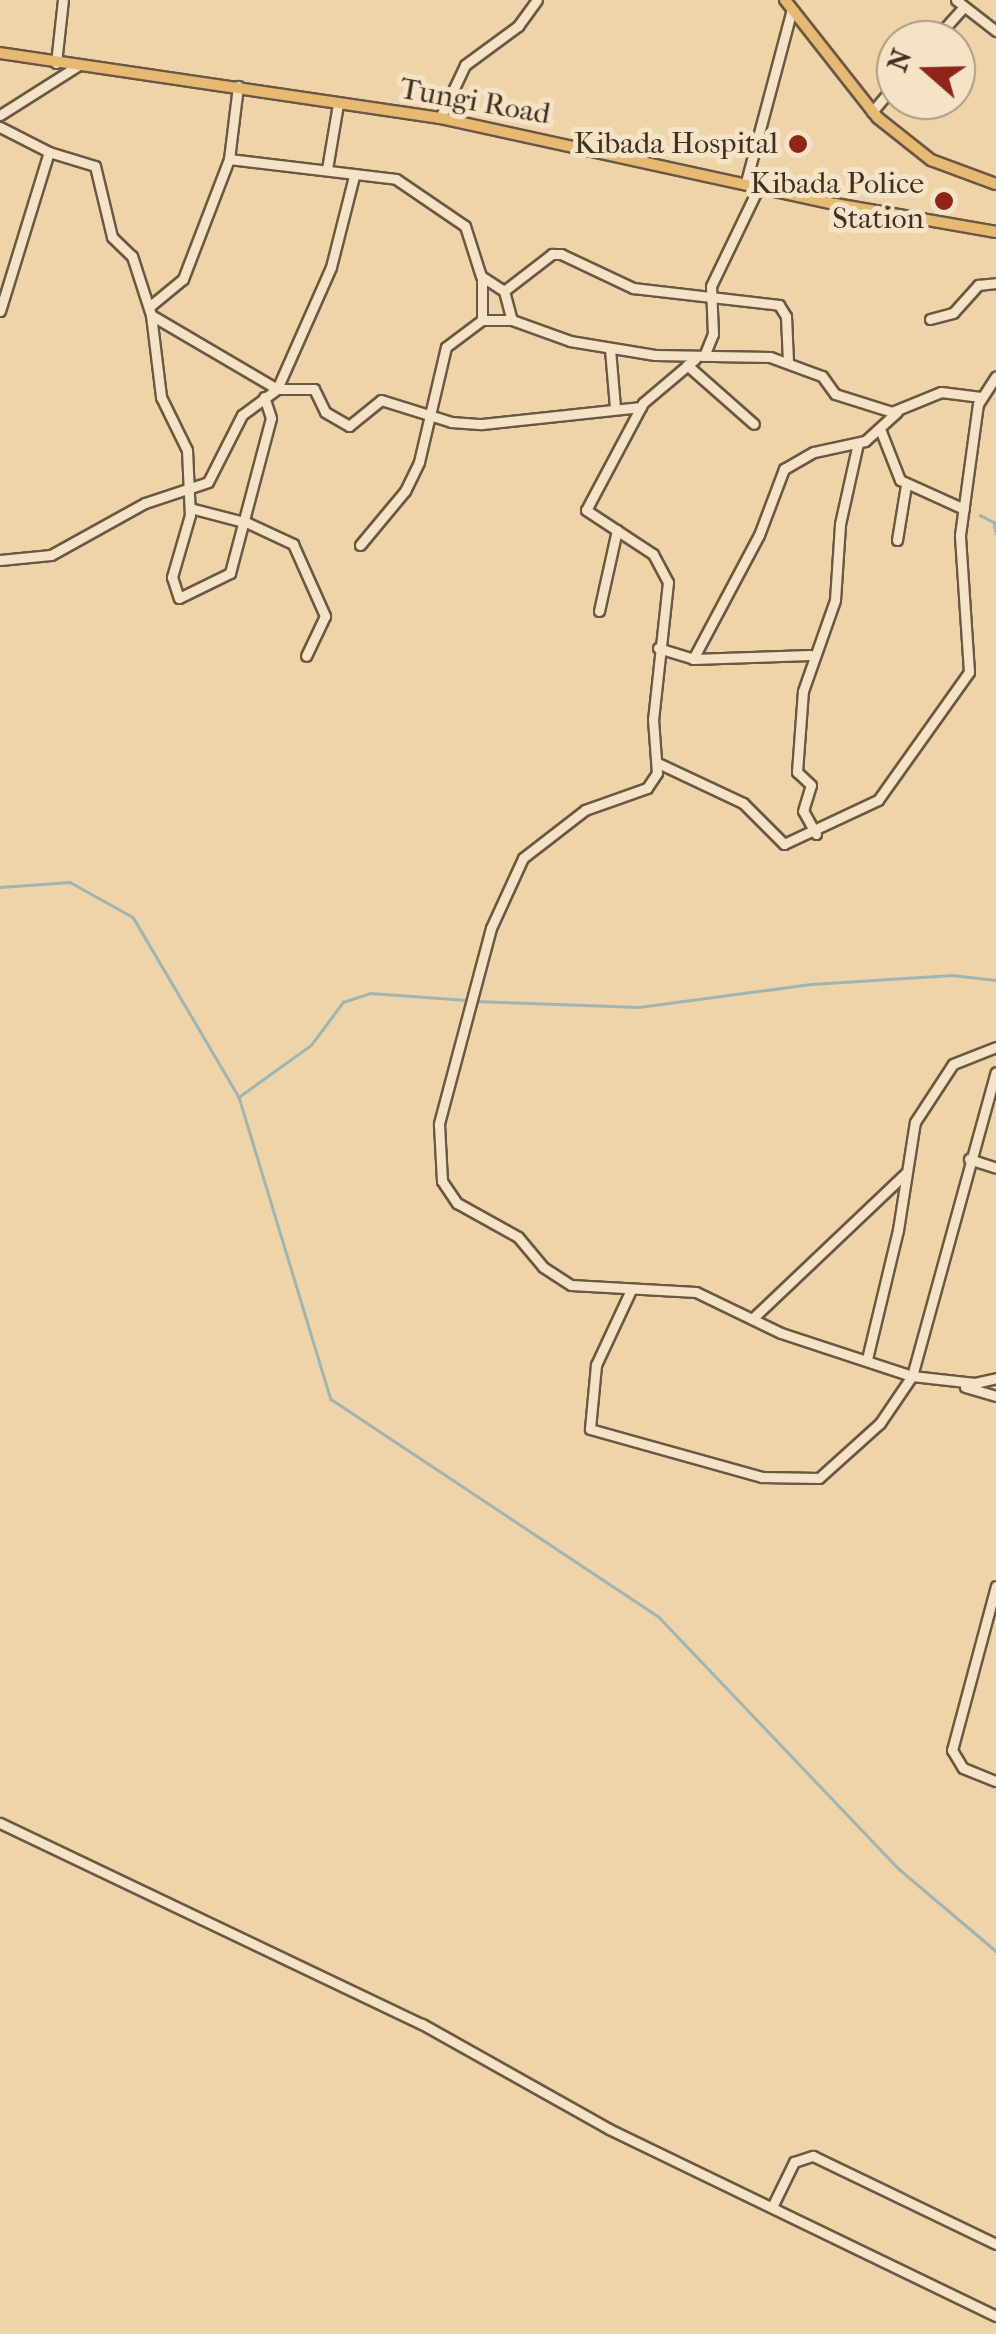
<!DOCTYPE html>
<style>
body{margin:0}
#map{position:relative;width:996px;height:2334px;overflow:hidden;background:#eed4a8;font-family:"IM FELL French Canon",serif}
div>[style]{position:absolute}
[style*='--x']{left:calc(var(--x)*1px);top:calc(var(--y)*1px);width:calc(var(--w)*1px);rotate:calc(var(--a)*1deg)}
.stream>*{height:2.5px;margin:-1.25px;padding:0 1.25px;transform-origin:1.25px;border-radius:1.25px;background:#9eb5b3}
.roads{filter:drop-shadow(2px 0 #6b5843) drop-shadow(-2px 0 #6b5843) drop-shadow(0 2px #6b5843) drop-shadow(0 -2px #6b5843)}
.minor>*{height:9px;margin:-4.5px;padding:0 4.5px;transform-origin:4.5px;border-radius:4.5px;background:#f4e3c6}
.major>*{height:10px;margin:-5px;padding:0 5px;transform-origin:5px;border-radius:5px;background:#e7ba74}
.dots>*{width:28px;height:28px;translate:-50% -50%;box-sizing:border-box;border:5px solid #f4e3c6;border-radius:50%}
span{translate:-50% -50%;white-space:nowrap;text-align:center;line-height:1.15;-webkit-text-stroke:10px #f4e3c6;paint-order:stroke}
.street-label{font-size:30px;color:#3f2f21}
.poi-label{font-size:30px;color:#3f2f21}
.right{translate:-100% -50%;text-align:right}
.north{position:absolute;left:876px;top:20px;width:100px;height:100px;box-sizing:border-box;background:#f4e3c6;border:2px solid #ac9b84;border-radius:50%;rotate:290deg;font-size:28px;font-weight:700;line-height:40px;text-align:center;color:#3f2f21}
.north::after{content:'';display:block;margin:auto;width:35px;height:45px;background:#8f2418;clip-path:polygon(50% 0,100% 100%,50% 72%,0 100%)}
</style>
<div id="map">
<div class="stream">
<div style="--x:980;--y:515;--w:16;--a:27"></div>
<div style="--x:994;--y:522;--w:11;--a:80"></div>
<div style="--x:0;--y:887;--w:70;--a:-4.1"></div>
<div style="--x:70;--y:882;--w:72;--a:29.1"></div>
<div style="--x:133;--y:917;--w:209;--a:59.5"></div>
<div style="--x:239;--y:1097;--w:316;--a:73.1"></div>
<div style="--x:331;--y:1399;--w:394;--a:33.6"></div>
<div style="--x:659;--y:1617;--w:348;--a:46.4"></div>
<div style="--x:899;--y:1869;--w:127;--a:40.2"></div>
<div style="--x:475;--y:1001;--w:164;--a:2.1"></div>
<div style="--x:639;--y:1007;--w:175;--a:-7.6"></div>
<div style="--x:812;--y:984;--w:140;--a:-3.7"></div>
<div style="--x:952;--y:975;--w:44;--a:6.5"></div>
<div style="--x:240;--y:1096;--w:87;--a:-35.7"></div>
<div style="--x:311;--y:1045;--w:54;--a:-53.3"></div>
<div style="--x:343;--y:1002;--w:28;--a:-18"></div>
<div style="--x:370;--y:993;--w:97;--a:4.1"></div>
</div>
<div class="roads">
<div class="minor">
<div style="--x:956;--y:0;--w:51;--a:37.8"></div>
<div style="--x:934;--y:40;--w:42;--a:-47.9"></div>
<div style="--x:56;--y:63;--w:63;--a:-83.7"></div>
<div style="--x:238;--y:86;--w:74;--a:97"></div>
<div style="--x:229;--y:159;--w:168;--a:6.8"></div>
<div style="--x:396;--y:179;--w:83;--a:34.3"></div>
<div style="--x:465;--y:226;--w:52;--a:72.3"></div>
<div style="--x:481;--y:276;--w:27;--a:33"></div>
<div style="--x:504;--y:291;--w:30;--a:75"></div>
<div style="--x:872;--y:112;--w:38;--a:-50"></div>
<div style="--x:0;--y:115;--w:93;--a:-32.3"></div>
<div style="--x:440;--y:118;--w:59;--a:-64.7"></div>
<div style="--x:465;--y:65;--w:66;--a:-36.3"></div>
<div style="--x:518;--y:26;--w:32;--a:-54"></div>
<div style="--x:0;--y:127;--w:55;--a:27"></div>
<div style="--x:49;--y:152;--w:48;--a:16.9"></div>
<div style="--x:95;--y:166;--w:73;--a:76.5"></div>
<div style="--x:112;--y:237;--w:28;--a:44"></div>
<div style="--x:132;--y:256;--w:62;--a:72.1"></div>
<div style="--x:151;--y:315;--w:83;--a:83"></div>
<div style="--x:161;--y:397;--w:59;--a:63.9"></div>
<div style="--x:187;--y:450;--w:65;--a:87.4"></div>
<div style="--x:190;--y:515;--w:65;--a:106.2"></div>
<div style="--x:172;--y:577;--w:22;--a:72"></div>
<div style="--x:179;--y:598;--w:57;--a:-26.1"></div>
<div style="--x:230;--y:573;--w:160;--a:-75.2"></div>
<div style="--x:271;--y:418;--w:22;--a:-108"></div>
<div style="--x:327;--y:169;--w:66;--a:-80.4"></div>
<div style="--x:746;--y:182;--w:179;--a:-75.1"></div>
<div style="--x:482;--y:278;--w:42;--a:90"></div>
<div style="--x:504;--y:291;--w:61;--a:-37.6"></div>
<div style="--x:552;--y:254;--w:9;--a:0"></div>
<div style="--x:561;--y:254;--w:80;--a:25.3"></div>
<div style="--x:633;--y:288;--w:147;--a:6.6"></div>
<div style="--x:779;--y:305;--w:13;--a:58"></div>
<div style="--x:786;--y:316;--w:46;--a:87.5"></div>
<div style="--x:149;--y:307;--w:44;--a:-39.5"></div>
<div style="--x:183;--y:279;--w:129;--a:-69"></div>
<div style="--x:0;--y:311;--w:166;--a:-72.9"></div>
<div style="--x:151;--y:315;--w:146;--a:30.4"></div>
<div style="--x:277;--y:389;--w:37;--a:0"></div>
<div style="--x:314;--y:389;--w:25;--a:64"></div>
<div style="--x:325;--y:412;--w:28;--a:30"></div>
<div style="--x:349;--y:426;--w:41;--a:-39.1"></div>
<div style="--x:381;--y:400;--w:73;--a:17.4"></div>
<div style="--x:451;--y:422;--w:31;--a:4"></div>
<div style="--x:482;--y:424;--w:160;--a:-6.1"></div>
<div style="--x:930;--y:319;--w:24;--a:-15"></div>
<div style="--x:953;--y:313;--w:38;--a:-48"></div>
<div style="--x:978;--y:285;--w:18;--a:-6"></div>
<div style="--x:610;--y:349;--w:58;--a:85.1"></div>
<div style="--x:704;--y:356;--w:24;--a:-68"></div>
<div style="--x:713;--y:334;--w:48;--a:-92.4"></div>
<div style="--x:711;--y:286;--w:113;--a:-64.3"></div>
<div style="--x:695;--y:359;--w:68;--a:139.8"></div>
<div style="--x:643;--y:403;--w:121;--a:118"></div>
<div style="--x:586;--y:510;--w:80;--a:33.3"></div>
<div style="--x:653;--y:554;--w:32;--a:62"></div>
<div style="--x:668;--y:582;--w:138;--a:96.2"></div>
<div style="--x:653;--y:719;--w:54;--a:85.8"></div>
<div style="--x:657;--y:773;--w:18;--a:124"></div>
<div style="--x:647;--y:788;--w:66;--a:160.5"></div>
<div style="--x:585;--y:810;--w:78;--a:142.3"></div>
<div style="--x:523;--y:858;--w:77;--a:114.6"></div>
<div style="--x:491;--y:928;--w:203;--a:104.9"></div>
<div style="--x:439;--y:1124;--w:57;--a:87"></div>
<div style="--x:442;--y:1181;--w:27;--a:56"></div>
<div style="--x:457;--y:1203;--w:70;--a:29.1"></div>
<div style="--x:518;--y:1237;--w:39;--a:50"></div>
<div style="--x:543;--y:1267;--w:33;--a:33"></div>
<div style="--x:571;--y:1285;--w:125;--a:3.2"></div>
<div style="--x:696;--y:1292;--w:94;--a:25.8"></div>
<div style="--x:781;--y:1333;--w:138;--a:18.2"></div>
<div style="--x:912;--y:1376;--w:63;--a:6.3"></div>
<div style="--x:975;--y:1383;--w:22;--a:-13"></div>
<div style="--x:687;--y:365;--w:89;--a:41.4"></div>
<div style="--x:880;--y:429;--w:55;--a:68.6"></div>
<div style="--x:900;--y:480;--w:70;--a:24.4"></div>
<div style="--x:190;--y:508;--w:60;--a:14.5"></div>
<div style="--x:248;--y:523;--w:50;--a:25"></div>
<div style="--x:293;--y:544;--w:79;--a:66"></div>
<div style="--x:325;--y:616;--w:44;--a:115.4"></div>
<div style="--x:897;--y:540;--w:56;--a:-80.7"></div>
<div style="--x:360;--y:545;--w:70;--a:-50.2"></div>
<div style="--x:405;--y:491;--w:32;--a:-64"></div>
<div style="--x:419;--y:462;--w:118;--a:-76.8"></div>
<div style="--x:446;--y:347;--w:45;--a:-36.9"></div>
<div style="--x:482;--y:320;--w:30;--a:0"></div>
<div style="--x:512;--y:320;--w:62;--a:19.9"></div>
<div style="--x:570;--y:341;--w:86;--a:9.4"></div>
<div style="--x:655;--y:355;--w:115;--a:1"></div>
<div style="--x:770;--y:357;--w:55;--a:20.1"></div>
<div style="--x:822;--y:376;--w:22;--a:54"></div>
<div style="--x:835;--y:394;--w:60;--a:17.5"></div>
<div style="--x:892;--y:412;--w:53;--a:-22.2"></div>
<div style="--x:941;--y:392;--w:40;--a:7.1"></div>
<div style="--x:0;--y:560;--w:51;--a:-5.6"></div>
<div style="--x:51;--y:555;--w:107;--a:-29"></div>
<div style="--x:145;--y:503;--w:66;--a:-18.4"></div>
<div style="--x:208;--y:482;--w:75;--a:-63.1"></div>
<div style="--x:242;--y:415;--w:44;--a:-36.6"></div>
<div style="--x:277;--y:389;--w:133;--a:-66.1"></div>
<div style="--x:331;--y:267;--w:94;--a:-75.8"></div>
<div style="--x:599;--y:611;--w:83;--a:-77.5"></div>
<div style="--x:658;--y:648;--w:37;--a:17"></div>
<div style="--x:693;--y:659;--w:117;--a:-2"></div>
<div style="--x:693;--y:659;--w:140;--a:-62"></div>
<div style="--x:759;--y:535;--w:71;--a:-69.3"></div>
<div style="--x:784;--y:469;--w:34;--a:-30"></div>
<div style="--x:814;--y:452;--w:52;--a:-12.2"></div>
<div style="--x:865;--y:441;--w:43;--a:-42.2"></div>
<div style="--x:660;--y:764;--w:92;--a:25.2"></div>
<div style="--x:743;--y:803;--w:58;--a:45"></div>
<div style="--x:784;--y:844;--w:104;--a:-25.1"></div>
<div style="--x:878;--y:800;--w:157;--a:-54.6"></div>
<div style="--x:969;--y:672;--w:137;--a:-93.8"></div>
<div style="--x:960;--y:535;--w:132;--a:-82.2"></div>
<div style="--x:978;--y:404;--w:33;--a:-57"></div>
<div style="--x:816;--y:834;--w:26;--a:-119"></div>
<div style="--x:803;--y:811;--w:27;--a:-73"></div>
<div style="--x:811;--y:785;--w:19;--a:-137"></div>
<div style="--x:797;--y:772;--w:81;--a:-85.8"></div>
<div style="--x:803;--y:691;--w:96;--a:-70.6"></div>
<div style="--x:835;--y:600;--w:76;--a:-86.2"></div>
<div style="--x:840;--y:524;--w:83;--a:-77.5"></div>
<div style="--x:969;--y:1159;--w:28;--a:18"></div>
<div style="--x:630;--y:1292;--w:81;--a:115"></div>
<div style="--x:596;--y:1365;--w:64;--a:95.4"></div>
<div style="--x:590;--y:1429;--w:179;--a:15.6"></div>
<div style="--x:762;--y:1477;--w:57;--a:1"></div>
<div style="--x:819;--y:1478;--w:82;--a:-42"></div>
<div style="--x:880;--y:1423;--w:57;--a:-55.8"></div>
<div style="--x:912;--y:1376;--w:315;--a:-74.6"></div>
<div style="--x:752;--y:1319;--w:212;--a:-43.5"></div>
<div style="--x:867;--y:1359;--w:133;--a:-76.5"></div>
<div style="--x:898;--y:1230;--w:109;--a:-81.1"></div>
<div style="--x:915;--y:1122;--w:69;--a:-56.8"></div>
<div style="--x:953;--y:1064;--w:46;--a:-21.6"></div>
<div style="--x:965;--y:1387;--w:32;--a:16"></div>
<div style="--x:996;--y:1586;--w:170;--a:105"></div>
<div style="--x:952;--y:1750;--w:21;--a:59"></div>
<div style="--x:963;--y:1768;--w:35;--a:22"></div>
<div style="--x:0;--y:1823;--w:467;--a:25.5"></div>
<div style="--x:422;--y:2024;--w:214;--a:29.3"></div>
<div style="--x:609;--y:2129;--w:430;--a:25.8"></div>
<div style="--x:773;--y:2205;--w:48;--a:-64"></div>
<div style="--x:794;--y:2162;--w:20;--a:-18"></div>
<div style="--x:813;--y:2156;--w:203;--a:25.7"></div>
</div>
<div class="major">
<div style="--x:785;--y:0;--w:150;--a:51.8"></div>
<div style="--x:878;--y:118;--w:68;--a:38.4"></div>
<div style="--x:931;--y:160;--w:69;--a:20.3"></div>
<div style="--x:0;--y:53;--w:445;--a:8.4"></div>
<div style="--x:440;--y:118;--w:405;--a:12.3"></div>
<div style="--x:836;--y:204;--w:162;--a:9.9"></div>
</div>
</div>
<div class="dots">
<div style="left:798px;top:144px;background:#8f2418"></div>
<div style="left:944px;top:201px;background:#8f2418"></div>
</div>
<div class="street-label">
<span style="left:475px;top:102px;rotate:10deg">Tungi Road</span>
</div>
<div class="poi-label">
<span class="right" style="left:778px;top:144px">Kibada Hospital</span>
<span class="right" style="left:924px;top:201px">Kibada Police<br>Station</span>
</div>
<div class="north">N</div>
</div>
